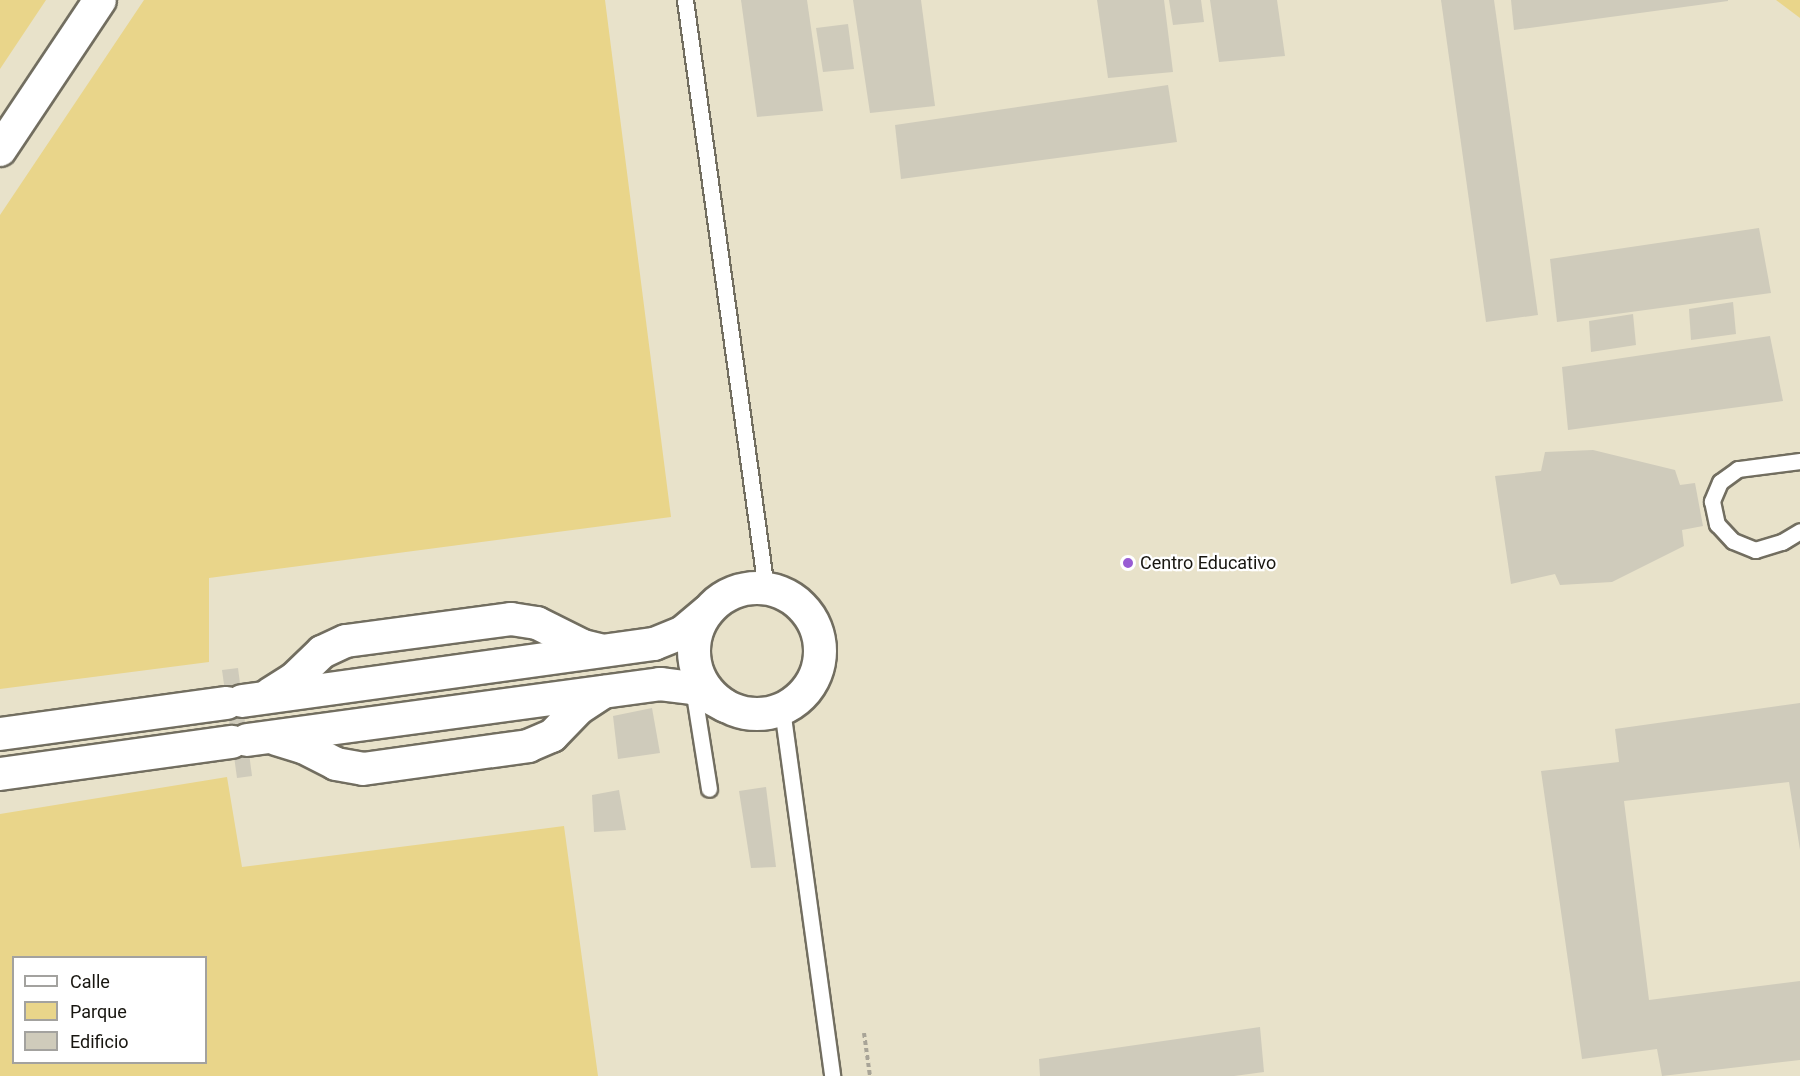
<!DOCTYPE html>
<style>
body{margin:0}
#map{position:relative;width:1800px;height:1076px;overflow:hidden;background:#f0ebdb;font-family:Roboto,sans-serif}
div>[style]{position:absolute}
[style*='--x']{left:calc(var(--x)*1px);top:calc(var(--y)*1px);width:calc(var(--w)*1px);rotate:calc(var(--a)*1deg)}
.built>*{inset:0;background:#e8e2ca}
.green>*{inset:0;background:#e9d58a}
.building>*{inset:0;background:#cfcbbb}
.path>*{height:4px;margin-top:-2px;transform-origin:0;background:repeating-linear-gradient(90deg,#a8a497 0 4.5px,transparent 0 7.5px)}
.roads{filter:drop-shadow(2px 0 #726e60) drop-shadow(-2px 0 #726e60) drop-shadow(0 2px #726e60) drop-shadow(0 -2px #726e60)}
.service>*{height:15px;margin:-7.5px;padding:0 7.5px;transform-origin:7.5px;border-radius:7.5px;background:#fff}
.minor>*{height:32px;margin:-16px;padding:0 16px;transform-origin:16px;border-radius:16px;background:#fff}
.minor>.ring{margin:-16px;padding:0;box-sizing:content-box;background:none;border:32px solid #fff;border-radius:50%}
.dots>*{width:16px;height:16px;translate:-50% -50%;box-sizing:border-box;border:3px solid #fff;border-radius:50%}
span{translate:-50% -50%;white-space:nowrap;text-align:center;line-height:1.15;-webkit-text-stroke:4.5px #fff;paint-order:stroke}
.poi-label{font-size:18px;color:#181610}
.left{translate:0 -50%;text-align:left}
.legend{position:absolute;left:12px;top:956px;width:195px;height:108px;box-sizing:border-box;background:#fff;border:2px solid #a3a29f;margin:0;padding:8px 10px;list-style:none;font-size:18px;color:#181610}
.legend li{display:flex;align-items:center;gap:12px;height:30px}
.legend b{width:30px;border:2px solid #a3a29f}
</style>
<div id="map">
<div class="built">
<div style="clip-path:polygon(evenodd,0 0,1800px 0,1800px 1076px,0 1076px,0 0,14px 958px,206px 958px,206px 1062px,14px 1062px,14px 958px)"></div>
</div>
<div class="green">
<div style="clip-path:polygon(0 0,46px 0,0 69px)"></div>
<div style="clip-path:polygon(144px 0,605px 0,671px 517px,209px 578px,209px 662px,0 689px,0 215px)"></div>
<div style="clip-path:polygon(1776px 0,1800px 0,1800px 18px)"></div>
<div style="clip-path:polygon(evenodd,227px 777px,242px 867px,564px 826px,598px 1076px,0 1076px,0 814px,227px 777px,14px 958px,206px 958px,206px 1062px,14px 1062px,14px 958px)"></div>
</div>
<div class="building">
<div style="clip-path:polygon(741px 0,807px 0,823px 111px,757px 117px)"></div>
<div style="clip-path:polygon(853px 0,921px 0,935px 106px,870px 113px)"></div>
<div style="clip-path:polygon(1097px 0,1164px 0,1173px 72px,1108px 78px)"></div>
<div style="clip-path:polygon(1169px 0,1201px 0,1204px 22px,1173px 25px)"></div>
<div style="clip-path:polygon(1210px 0,1277px 0,1285px 56px,1219px 62px)"></div>
<div style="clip-path:polygon(1441px 0,1494px 0,1538px 315px,1486px 322px)"></div>
<div style="clip-path:polygon(1511px 0,1728px 0,1728px 1px,1514px 30px)"></div>
<div style="clip-path:polygon(848px 24px,854px 69px,823px 72px,816px 28px)"></div>
<div style="clip-path:polygon(1168px 85px,1177px 142px,901px 179px,895px 125px)"></div>
<div style="clip-path:polygon(1759px 228px,1771px 293px,1557px 322px,1550px 259px)"></div>
<div style="clip-path:polygon(1733px 302px,1736px 334px,1691px 340px,1689px 309px)"></div>
<div style="clip-path:polygon(1633px 314px,1636px 345px,1591px 352px,1589px 321px)"></div>
<div style="clip-path:polygon(1770px 336px,1783px 401px,1568px 430px,1562px 367px)"></div>
<div style="clip-path:polygon(1593px 450px,1675px 470px,1680px 485px,1695px 483px,1703px 526px,1682px 530px,1684px 546px,1612px 582px,1560px 585px,1555px 574px,1511px 584px,1495px 476px,1541px 471px,1545px 452px)"></div>
<div style="clip-path:polygon(238px 668px,252px 776px,237px 778px,222px 670px)"></div>
<div style="clip-path:polygon(1800px 703px,1800px 850px,1789px 782px,1624px 801px,1649px 1000px,1800px 981px,1800px 1060px,1662px 1076px,1657px 1049px,1582px 1059px,1541px 771px,1619px 762px,1615px 729px)"></div>
<div style="clip-path:polygon(652px 708px,660px 753px,618px 759px,613px 716px)"></div>
<div style="clip-path:polygon(766px 787px,776px 867px,751px 868px,739px 791px)"></div>
<div style="clip-path:polygon(619px 790px,626px 830px,594px 832px,592px 795px)"></div>
<div style="clip-path:polygon(1260px 1027px,1264px 1072px,1234px 1076px,1040px 1076px,1039px 1059px)"></div>
</div>
<div class="path">
<div style="--x:864;--y:1033;--w:43;--a:82.1"></div>
</div>
<div class="roads">
<div class="service">
<div style="--x:685;--y:0;--w:595;--a:82.17"></div>
<div style="--x:1800;--y:461;--w:63;--a:172.6"></div>
<div style="--x:1738;--y:469;--w:22;--a:144"></div>
<div style="--x:1720;--y:482;--w:21;--a:113"></div>
<div style="--x:1712;--y:501;--w:24;--a:78"></div>
<div style="--x:1717;--y:524;--w:23;--a:47"></div>
<div style="--x:1733;--y:541;--w:24;--a:22"></div>
<div style="--x:1755;--y:550;--w:28;--a:-17"></div>
<div style="--x:1782;--y:542;--w:21;--a:-31"></div>
<div style="--x:693;--y:688;--w:102;--a:81"></div>
<div style="--x:782;--y:709;--w:370;--a:82.2"></div>
</div>
<div class="minor">
<div style="--x:0;--y:150;--w:180;--a:-56.3"></div>
<div class="ring" style="left:694px;top:588px;width:94px;height:94px"></div>
<div style="--x:270;--y:694;--w:28;--a:-32"></div>
<div style="--x:294;--y:679;--w:39;--a:-44"></div>
<div style="--x:322;--y:652;--w:26;--a:-25"></div>
<div style="--x:346;--y:641;--w:166;--a:-7.6"></div>
<div style="--x:511;--y:619;--w:26;--a:9"></div>
<div style="--x:537;--y:623;--w:51;--a:26.6"></div>
<div style="--x:583;--y:646;--w:16;--a:14"></div>
<div style="--x:242;--y:701;--w:416;--a:-7.9"></div>
<div style="--x:654;--y:644;--w:31;--a:-22"></div>
<div style="--x:683;--y:632;--w:31;--a:-40"></div>
<div style="--x:0;--y:734;--w:229;--a:-7.8"></div>
<div style="--x:276;--y:739;--w:28;--a:17"></div>
<div style="--x:303;--y:747;--w:37;--a:27"></div>
<div style="--x:336;--y:764;--w:27;--a:10"></div>
<div style="--x:363;--y:769;--w:167;--a:-7.9"></div>
<div style="--x:528;--y:746;--w:26;--a:-23"></div>
<div style="--x:552;--y:736;--w:39;--a:-46"></div>
<div style="--x:579;--y:708;--w:30;--a:-33"></div>
<div style="--x:247;--y:740;--w:417;--a:-7.7"></div>
<div style="--x:660;--y:684;--w:33;--a:7"></div>
<div style="--x:693;--y:688;--w:37;--a:29"></div>
<div style="--x:0;--y:774;--w:234;--a:-7.9"></div>
</div>
</div>
<div class="dots">
<div style="left:1128px;top:563px;background:#985cd3"></div>
</div>
<div class="poi-label">
<span class="left" style="left:1140px;top:563px">Centro Educativo</span>
</div>
<ul class="legend">
<li><b style="height:8px;background:#fff"></b>Calle</li>
<li><b style="height:16px;background:#e9d58a"></b>Parque</li>
<li><b style="height:16px;background:#cfcbbb"></b>Edificio</li>
</ul>
</div>
